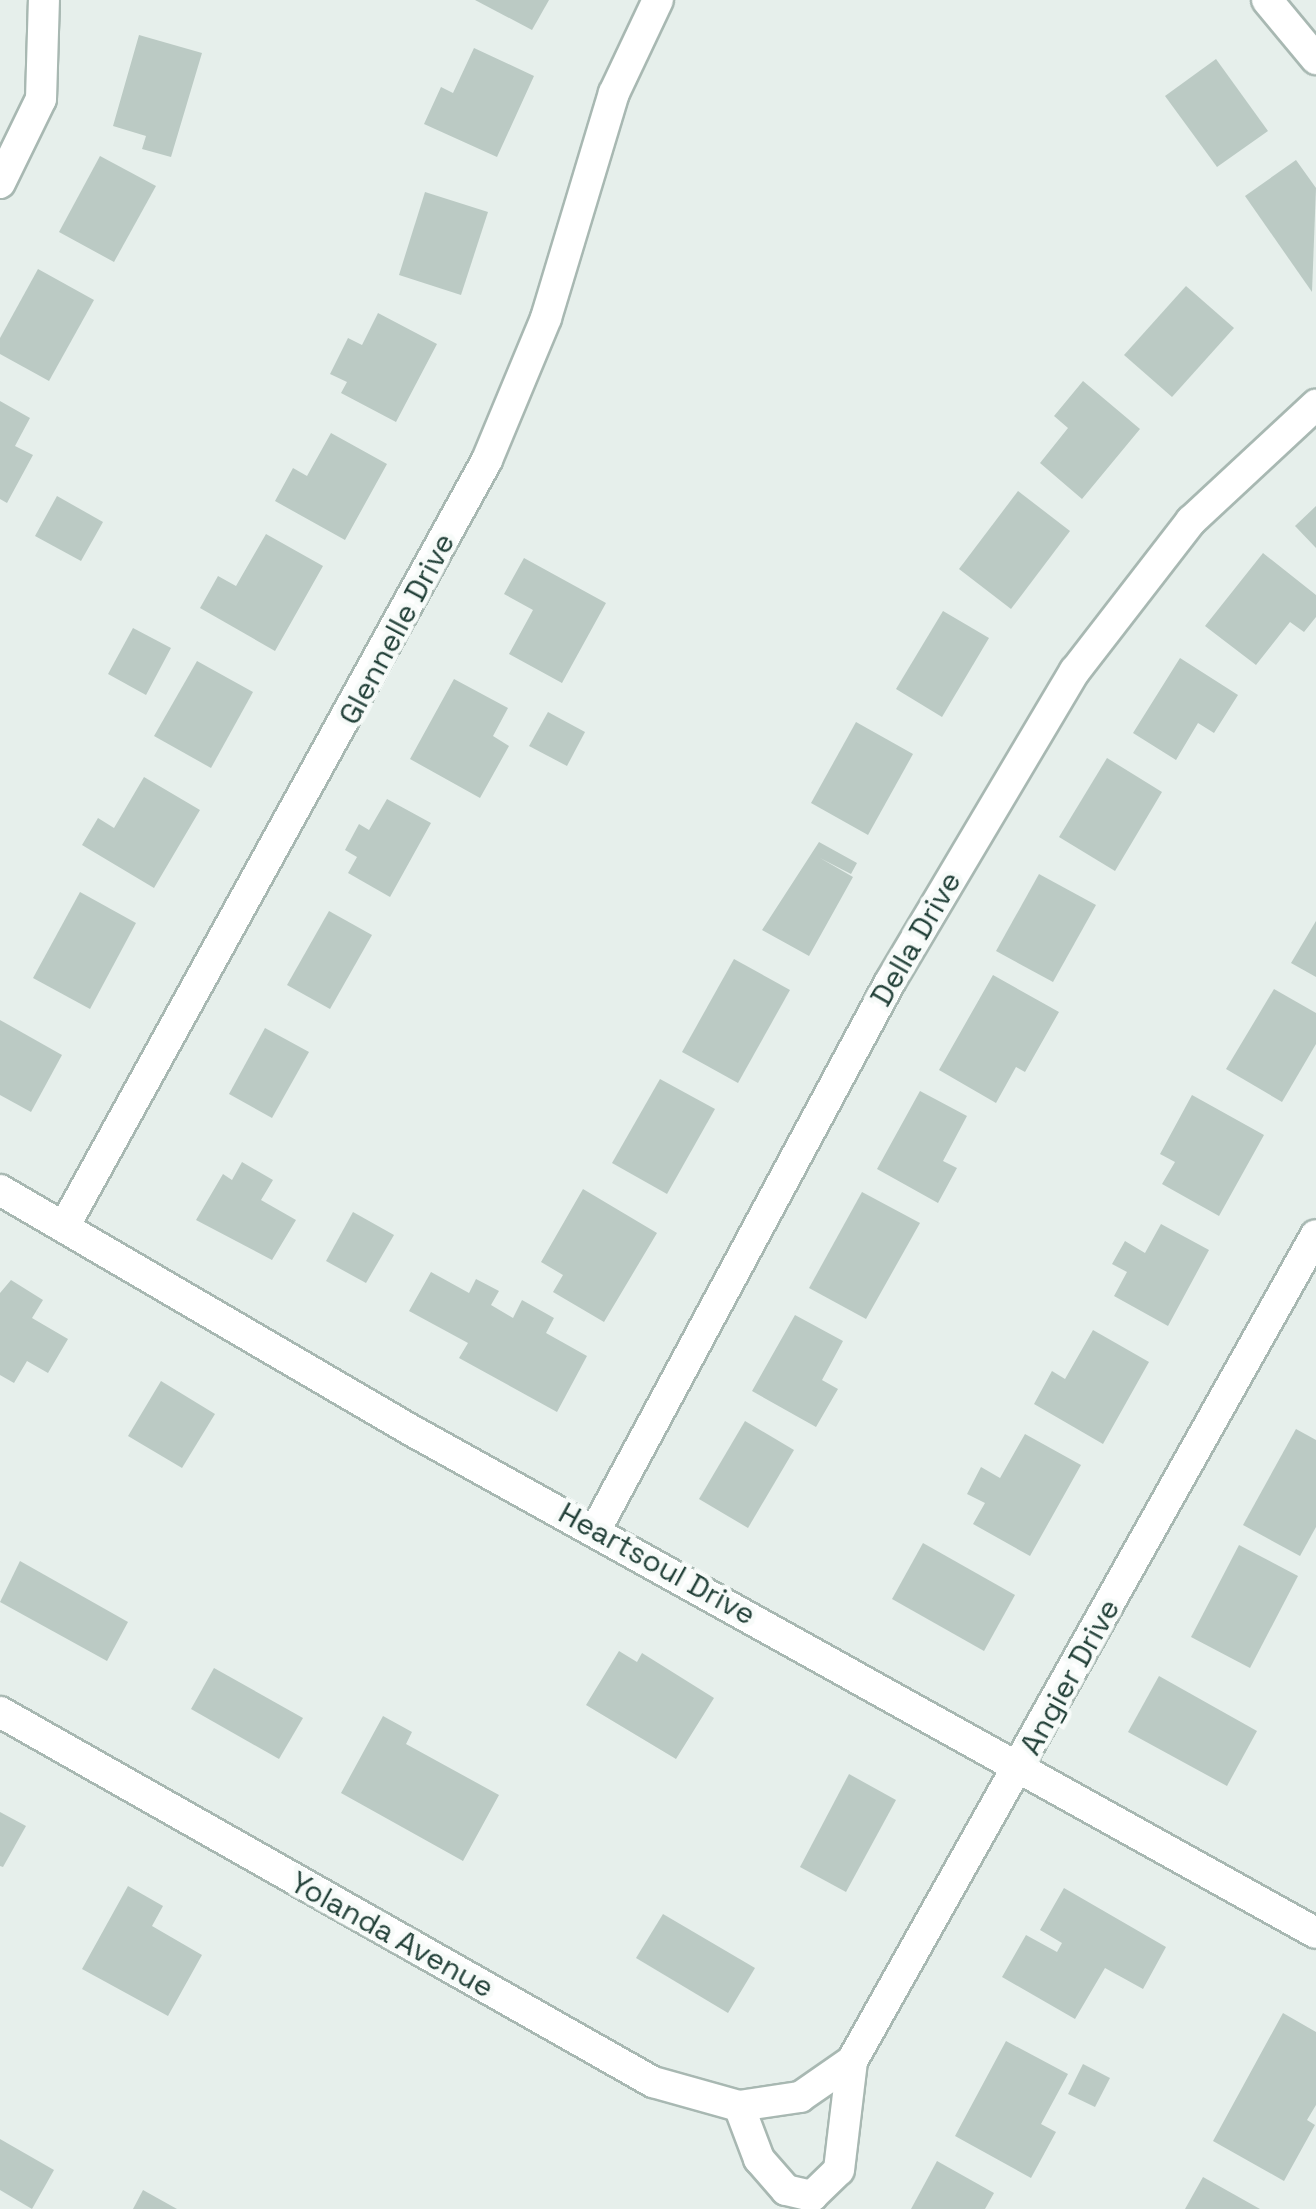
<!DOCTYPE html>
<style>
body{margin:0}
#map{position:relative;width:1316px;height:2209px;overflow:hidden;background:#e6efeb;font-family:"Space Grotesk",sans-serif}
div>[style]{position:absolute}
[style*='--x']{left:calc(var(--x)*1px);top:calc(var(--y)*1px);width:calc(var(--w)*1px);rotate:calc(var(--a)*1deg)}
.building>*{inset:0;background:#bbcac4}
.roads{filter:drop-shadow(2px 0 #a8b8b2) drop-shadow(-2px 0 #a8b8b2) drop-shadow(0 2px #a8b8b2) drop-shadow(0 -2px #a8b8b2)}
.minor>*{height:30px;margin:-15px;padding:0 15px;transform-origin:15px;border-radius:15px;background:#fff}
span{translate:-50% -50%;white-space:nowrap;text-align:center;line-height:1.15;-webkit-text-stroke:9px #f7fbf9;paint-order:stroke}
.street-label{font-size:30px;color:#24423a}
</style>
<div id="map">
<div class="building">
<div style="clip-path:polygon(475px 0,549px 0,532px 30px)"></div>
<div style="clip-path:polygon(139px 35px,202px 53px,171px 157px,142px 149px,146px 136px,113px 126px)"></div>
<div style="clip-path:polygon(474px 48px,534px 76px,497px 157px,424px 124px,441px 87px,453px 93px)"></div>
<div style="clip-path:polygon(1216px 59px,1268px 131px,1217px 167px,1165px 96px)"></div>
<div style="clip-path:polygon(100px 156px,156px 186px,114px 262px,59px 232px)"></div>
<div style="clip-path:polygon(1296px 160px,1316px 188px,1312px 292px,1245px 196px)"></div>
<div style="clip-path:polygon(425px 192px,488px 212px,461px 295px,399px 275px)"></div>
<div style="clip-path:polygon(38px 269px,94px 300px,49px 381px,0 354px,0 338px)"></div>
<div style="clip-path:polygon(1186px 286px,1234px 328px,1172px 397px,1124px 355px)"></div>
<div style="clip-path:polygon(378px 313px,437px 344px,396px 422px,341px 393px,347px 382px,330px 374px,348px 338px,362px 345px)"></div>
<div style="clip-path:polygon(1083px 381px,1140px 429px,1082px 499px,1040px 463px,1068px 428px,1054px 416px)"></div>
<div style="clip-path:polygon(0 401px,30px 418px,15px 446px,33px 455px,7px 503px,0 499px)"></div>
<div style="clip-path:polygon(331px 433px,387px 464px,345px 540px,275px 501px,293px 468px,307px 476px)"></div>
<div style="clip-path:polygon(1018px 491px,1070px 531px,1011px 609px,959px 569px)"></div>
<div style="clip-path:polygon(57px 496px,103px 522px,81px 561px,35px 536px)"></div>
<div style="clip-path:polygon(1316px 506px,1316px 548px,1295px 526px)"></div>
<div style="clip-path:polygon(266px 534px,323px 566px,275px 651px,200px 608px,218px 576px,236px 586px)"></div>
<div style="clip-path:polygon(1263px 553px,1316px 595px,1316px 617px,1304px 632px,1290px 622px,1256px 665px,1205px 626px)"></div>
<div style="clip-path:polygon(524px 558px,606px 603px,562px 683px,509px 654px,533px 610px,504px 594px)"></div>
<div style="clip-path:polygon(943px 611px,989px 638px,942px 717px,896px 689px)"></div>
<div style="clip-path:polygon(133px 628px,171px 648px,146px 695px,108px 674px)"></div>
<div style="clip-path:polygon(1180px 658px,1238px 695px,1214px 733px,1198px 723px,1176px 760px,1133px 733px)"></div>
<div style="clip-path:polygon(197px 661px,253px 692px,211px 768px,154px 736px)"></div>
<div style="clip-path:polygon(454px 679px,508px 708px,493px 736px,509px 746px,480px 798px,410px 759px)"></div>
<div style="clip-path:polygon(548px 712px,585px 732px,567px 766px,529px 746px)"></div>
<div style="clip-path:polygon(856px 722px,913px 754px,868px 835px,811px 803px)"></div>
<div style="clip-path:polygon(1107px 758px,1162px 792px,1115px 871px,1059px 837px)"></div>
<div style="clip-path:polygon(144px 777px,200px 810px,154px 888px,82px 845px,98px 818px,114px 828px)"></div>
<div style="clip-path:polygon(387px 799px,431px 823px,390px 897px,348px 873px,357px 857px,345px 850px,359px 824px,369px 830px)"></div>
<div style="clip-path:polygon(819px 842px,857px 863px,851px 874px,820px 858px,853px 877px,809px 956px,762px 930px)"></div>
<div style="clip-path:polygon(1039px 874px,1096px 905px,1053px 982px,996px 951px)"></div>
<div style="clip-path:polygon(80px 892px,136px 923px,90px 1009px,33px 978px)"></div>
<div style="clip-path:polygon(329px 911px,372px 935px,330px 1009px,287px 985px)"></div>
<div style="clip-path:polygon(1316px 921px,1316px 977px,1291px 963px)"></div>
<div style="clip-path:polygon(734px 959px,790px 990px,738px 1083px,682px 1052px)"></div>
<div style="clip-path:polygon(993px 975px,1059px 1012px,1025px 1072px,1016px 1067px,996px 1103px,939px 1070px)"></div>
<div style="clip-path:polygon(1274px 989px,1316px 1013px,1316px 1044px,1282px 1102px,1226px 1069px)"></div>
<div style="clip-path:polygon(0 1020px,62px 1055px,31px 1112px,0 1095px)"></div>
<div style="clip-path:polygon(265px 1028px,309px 1052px,272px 1118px,229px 1094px)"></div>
<div style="clip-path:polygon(660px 1079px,715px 1109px,667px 1194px,612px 1163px)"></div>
<div style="clip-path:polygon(920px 1091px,967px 1116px,943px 1161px,957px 1168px,938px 1203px,877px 1169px)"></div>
<div style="clip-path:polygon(1192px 1095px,1264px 1135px,1219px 1216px,1162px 1184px,1175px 1162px,1160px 1154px)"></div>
<div style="clip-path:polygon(242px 1162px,273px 1180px,261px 1200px,296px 1220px,272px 1260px,196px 1220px,223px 1174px,232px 1180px)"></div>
<div style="clip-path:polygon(583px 1189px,657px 1233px,604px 1322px,553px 1292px,563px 1275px,541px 1262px)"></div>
<div style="clip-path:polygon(862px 1192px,920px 1223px,866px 1319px,809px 1288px)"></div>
<div style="clip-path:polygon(353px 1212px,394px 1235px,366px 1283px,326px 1261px)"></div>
<div style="clip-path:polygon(1161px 1224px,1209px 1250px,1168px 1326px,1114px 1296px,1127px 1272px,1112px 1264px,1125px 1241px,1145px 1253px)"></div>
<div style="clip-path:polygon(431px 1272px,469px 1293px,476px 1279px,499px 1291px,491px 1305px,513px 1318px,522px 1300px,554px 1318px,546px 1333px,587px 1356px,557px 1412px,459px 1358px,468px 1343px,409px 1311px)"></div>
<div style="clip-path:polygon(11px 1280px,43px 1300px,32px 1318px,68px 1339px,48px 1373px,27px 1361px,14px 1383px,0 1375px,0 1293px)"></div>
<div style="clip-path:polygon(795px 1315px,843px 1341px,822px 1380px,838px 1389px,816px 1427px,752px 1391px)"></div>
<div style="clip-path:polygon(1093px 1330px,1149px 1362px,1103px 1444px,1034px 1404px,1052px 1371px,1065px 1379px)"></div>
<div style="clip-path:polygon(161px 1381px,215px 1414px,182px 1468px,128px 1436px)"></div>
<div style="clip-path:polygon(745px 1421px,794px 1450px,748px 1528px,699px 1499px)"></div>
<div style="clip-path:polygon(1296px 1429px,1316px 1440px,1316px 1527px,1300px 1556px,1243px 1525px)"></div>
<div style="clip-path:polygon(1025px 1434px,1081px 1465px,1030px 1556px,973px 1524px,985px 1503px,967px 1494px,981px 1467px,1000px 1478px)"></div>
<div style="clip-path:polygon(923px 1543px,1015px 1595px,984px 1651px,892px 1599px)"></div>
<div style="clip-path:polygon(1239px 1545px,1298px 1576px,1250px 1668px,1191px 1637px)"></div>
<div style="clip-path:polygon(20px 1561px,128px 1622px,107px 1661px,0 1602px)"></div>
<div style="clip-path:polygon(619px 1651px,637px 1662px,642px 1653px,714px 1698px,676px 1759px,586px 1705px)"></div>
<div style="clip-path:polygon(214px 1668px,303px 1718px,279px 1759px,191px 1709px)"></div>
<div style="clip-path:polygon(1159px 1676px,1257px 1731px,1227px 1786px,1128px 1732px)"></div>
<div style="clip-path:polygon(383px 1716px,412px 1732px,406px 1744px,499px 1795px,463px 1861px,341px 1793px)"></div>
<div style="clip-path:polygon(849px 1774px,896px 1800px,846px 1892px,800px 1867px)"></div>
<div style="clip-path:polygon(0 1812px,26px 1826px,3px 1867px,0 1866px)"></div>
<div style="clip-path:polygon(128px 1886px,163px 1906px,152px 1926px,202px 1955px,168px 2016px,82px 1969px)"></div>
<div style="clip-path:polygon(1064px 1888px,1166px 1947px,1143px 1989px,1105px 1968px,1075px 2019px,1002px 1977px,1026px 1935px,1057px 1952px,1062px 1943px,1040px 1930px)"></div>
<div style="clip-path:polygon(663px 1914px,755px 1968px,728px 2013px,636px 1958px)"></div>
<div style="clip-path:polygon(1283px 2013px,1316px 2032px,1316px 2105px,1307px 2120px,1315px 2125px,1284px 2181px,1213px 2141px)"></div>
<div style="clip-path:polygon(1006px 2041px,1068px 2074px,1041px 2124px,1056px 2132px,1031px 2178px,955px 2136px)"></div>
<div style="clip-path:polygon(1083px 2064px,1110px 2078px,1095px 2107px,1068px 2094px)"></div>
<div style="clip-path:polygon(0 2139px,54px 2170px,32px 2209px,0 2190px)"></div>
<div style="clip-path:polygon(937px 2161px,994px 2193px,985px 2209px,911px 2209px)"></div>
<div style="clip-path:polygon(1203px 2177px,1260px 2209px,1185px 2209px)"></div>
<div style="clip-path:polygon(143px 2190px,177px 2209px,133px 2209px)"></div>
</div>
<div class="roads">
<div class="minor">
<div style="--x:1267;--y:0;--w:77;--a:50.3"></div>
<div style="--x:0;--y:183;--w:93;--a:-64"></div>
<div style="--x:41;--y:99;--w:99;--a:-88.3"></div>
<div style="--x:0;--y:1190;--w:484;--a:30.3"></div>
<div style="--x:418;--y:1434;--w:1027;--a:29.06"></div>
<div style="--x:64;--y:1227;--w:876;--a:-61.12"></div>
<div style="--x:487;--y:460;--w:154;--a:-67.4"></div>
<div style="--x:546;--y:318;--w:235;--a:-73.2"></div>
<div style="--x:614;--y:93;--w:103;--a:-64.7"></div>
<div style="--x:596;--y:1529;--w:621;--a:-61.74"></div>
<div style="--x:890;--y:982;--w:362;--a:-59.3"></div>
<div style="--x:1075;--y:671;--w:190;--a:-52.3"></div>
<div style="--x:1191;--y:521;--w:171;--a:-42.9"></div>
<div style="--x:0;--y:1712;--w:751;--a:29.54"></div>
<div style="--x:653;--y:2082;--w:89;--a:15.6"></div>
<div style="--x:739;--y:2106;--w:62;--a:-8.4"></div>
<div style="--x:800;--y:2097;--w:63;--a:-34.7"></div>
<div style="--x:852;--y:2061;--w:947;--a:-60.68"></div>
<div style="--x:739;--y:2106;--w:57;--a:69.3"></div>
<div style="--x:759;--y:2159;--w:41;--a:48.9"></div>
<div style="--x:786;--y:2190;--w:27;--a:13"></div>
<div style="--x:812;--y:2196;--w:37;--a:-44"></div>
<div style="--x:839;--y:2170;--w:110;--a:-83.2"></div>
</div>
</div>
<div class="street-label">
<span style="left:397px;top:629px;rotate:-62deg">Glennelle Drive</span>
<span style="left:916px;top:939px;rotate:-60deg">Della Drive</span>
<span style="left:657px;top:1564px;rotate:29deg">Heartsoul Drive</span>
<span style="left:1070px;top:1677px;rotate:-61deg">Angier Drive</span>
<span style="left:392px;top:1935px;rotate:29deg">Yolanda Avenue</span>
</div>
</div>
